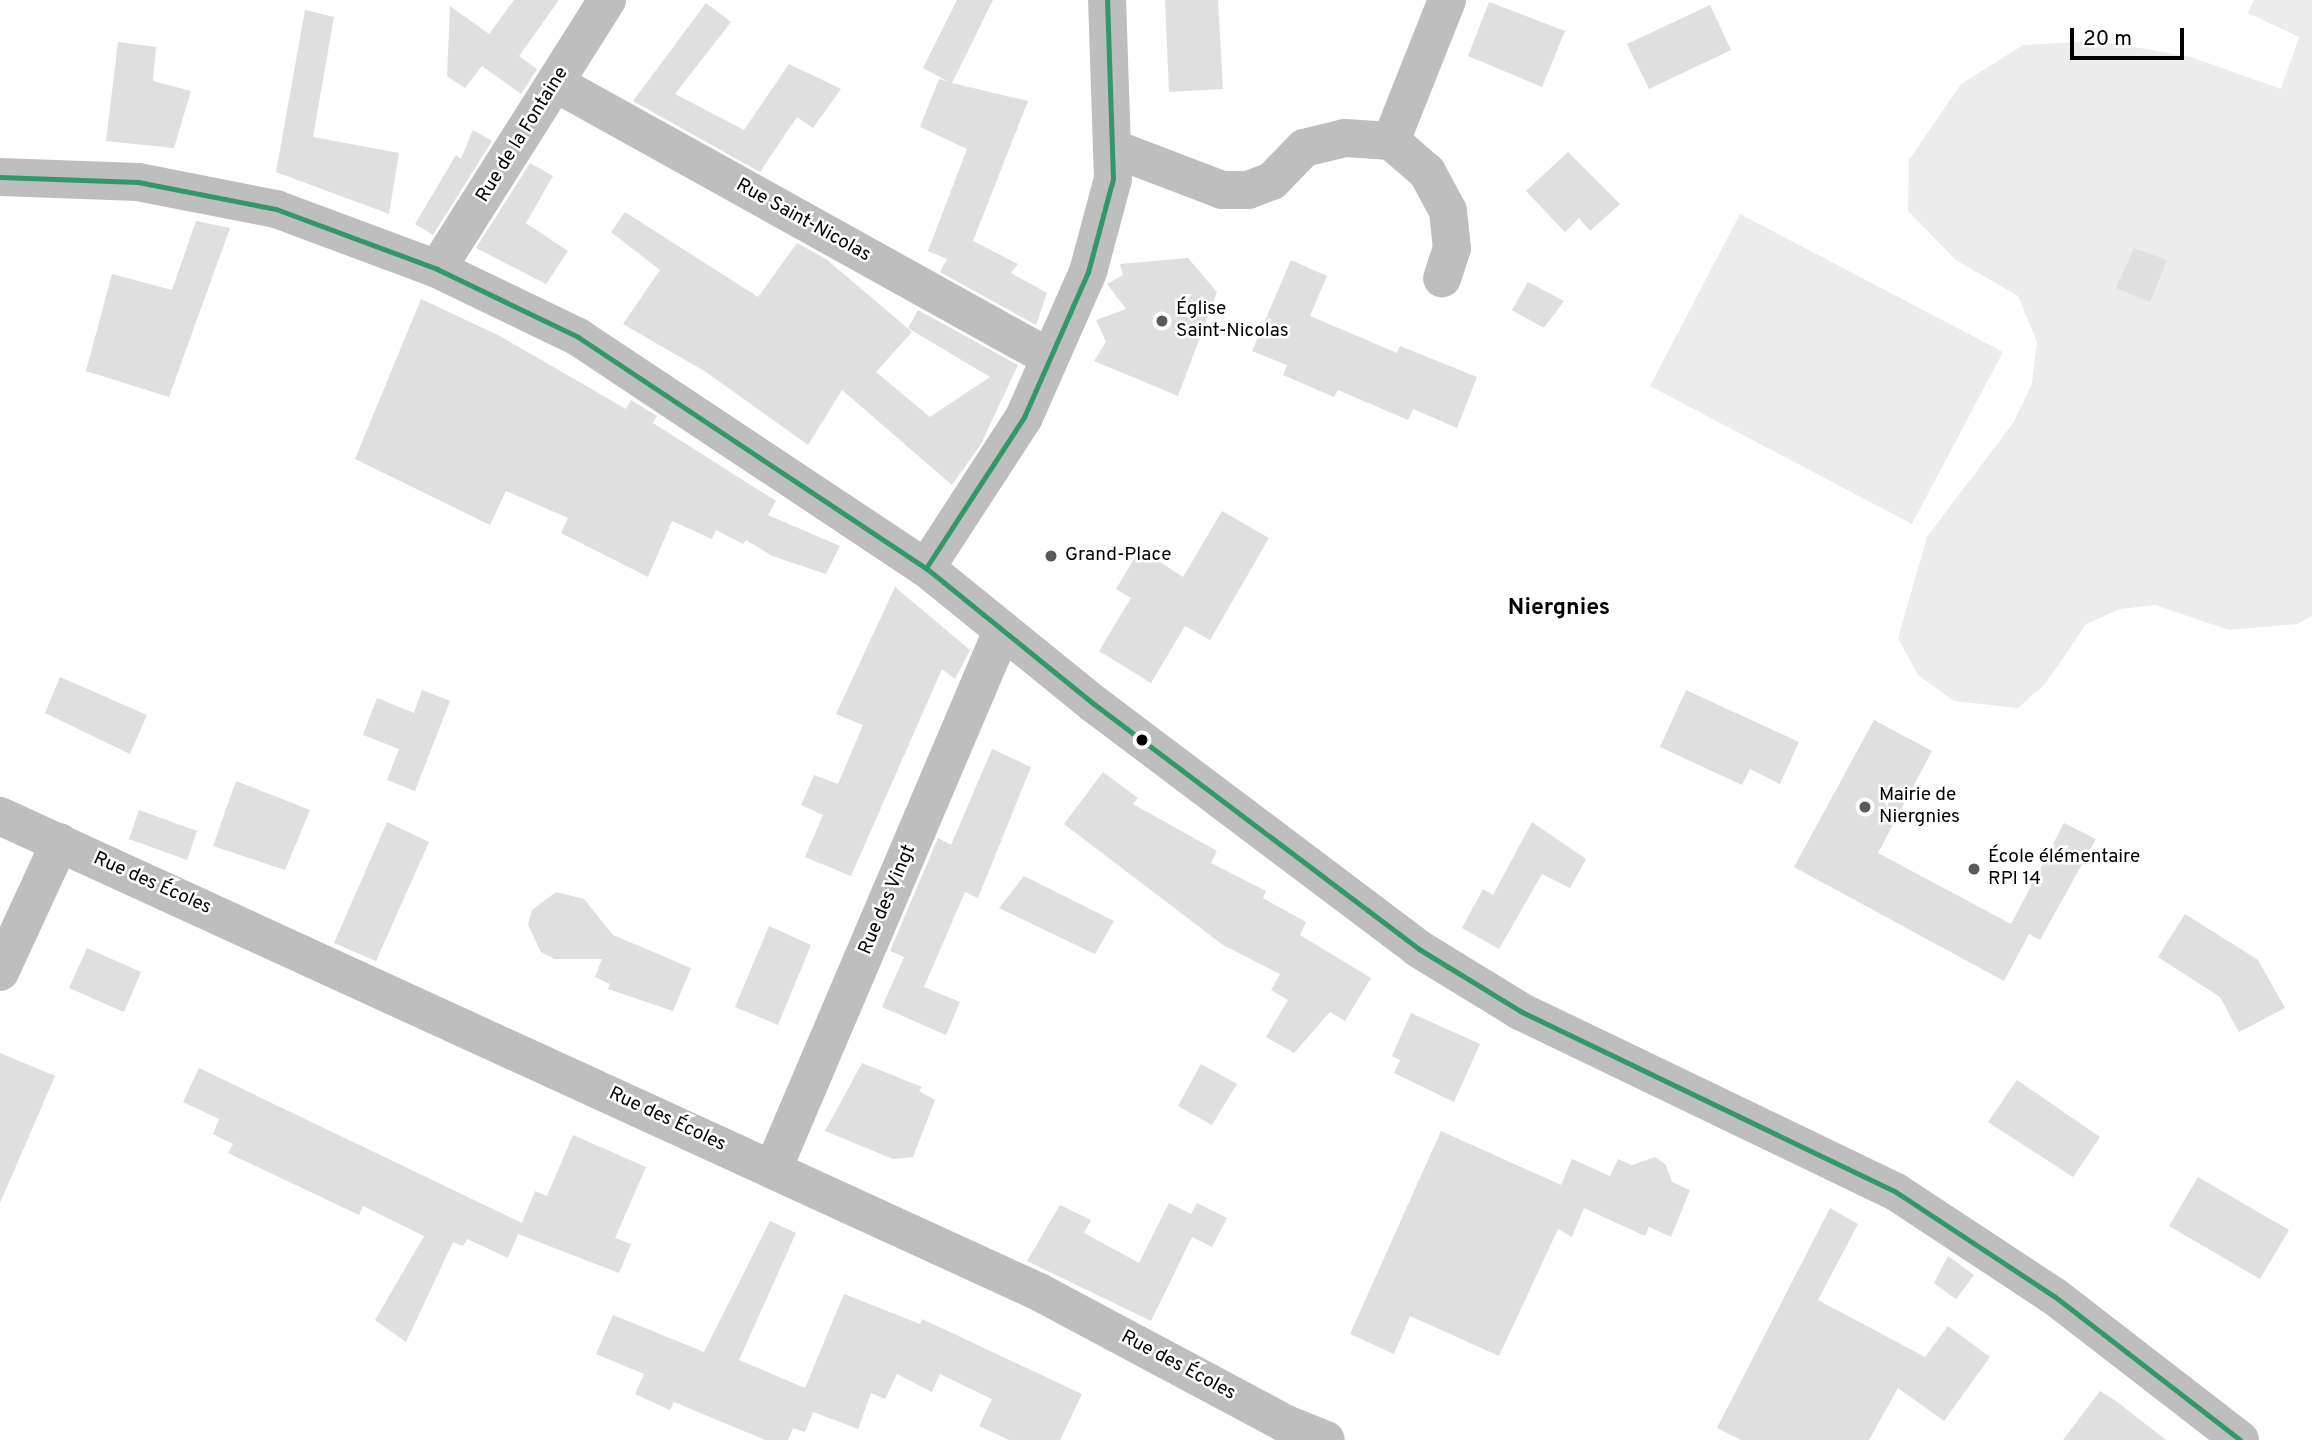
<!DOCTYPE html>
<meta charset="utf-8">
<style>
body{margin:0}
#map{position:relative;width:2312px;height:1440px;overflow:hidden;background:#fff;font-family:Overpass,sans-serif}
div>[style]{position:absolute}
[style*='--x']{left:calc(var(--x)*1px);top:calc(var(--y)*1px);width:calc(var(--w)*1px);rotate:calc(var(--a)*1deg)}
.green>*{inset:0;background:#ececec}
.building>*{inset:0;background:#dfdfdf}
.minor>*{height:38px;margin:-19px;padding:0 19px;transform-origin:19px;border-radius:19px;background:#bebebe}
.bus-1>*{height:5px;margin:-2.5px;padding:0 2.5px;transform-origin:2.5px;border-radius:2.5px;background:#339867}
.dots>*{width:19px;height:19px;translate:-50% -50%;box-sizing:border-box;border:4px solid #fff;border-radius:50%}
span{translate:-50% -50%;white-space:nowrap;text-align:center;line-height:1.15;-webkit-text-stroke:5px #fff;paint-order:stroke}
.street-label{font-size:19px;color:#000}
.poi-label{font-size:19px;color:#000}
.left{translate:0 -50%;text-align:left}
.quarter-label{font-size:23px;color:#000;font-weight:700}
.scale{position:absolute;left:2070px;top:28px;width:114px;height:32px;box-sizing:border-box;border:4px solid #000;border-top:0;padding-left:9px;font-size:21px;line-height:24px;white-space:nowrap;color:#000;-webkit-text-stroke:5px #fff;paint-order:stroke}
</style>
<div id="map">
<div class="green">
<div style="clip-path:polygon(2254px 0,2312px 0,2312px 616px,2297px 624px,2229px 630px,2155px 605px,2120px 609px,2086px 624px,2046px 683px,2018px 708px,1954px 701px,1918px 675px,1898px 638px,1927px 537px,2013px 423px,2032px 384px,2037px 342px,2018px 296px,1956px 260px,1908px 211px,1909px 160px,1961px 84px,2023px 45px,2100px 41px,2191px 57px,2281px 89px,2299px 37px,2248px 13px)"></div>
<div style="clip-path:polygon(1740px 214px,2003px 352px,1912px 524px,1650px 386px)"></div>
</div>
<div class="building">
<div style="clip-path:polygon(514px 0,559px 0,519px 56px,537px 69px,521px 94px,482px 66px,465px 88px,447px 76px,450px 6px,489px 34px)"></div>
<div style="clip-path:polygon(957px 0,993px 0,952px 83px,1028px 101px,973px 241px,1018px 264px,1011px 273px,1047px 293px,1036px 325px,940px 272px,947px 259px,928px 251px,967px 149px,920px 127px,939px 79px,949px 82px,923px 68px)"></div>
<div style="clip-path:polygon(1165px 0,1218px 0,1223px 89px,1169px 92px)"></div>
<div style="clip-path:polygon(1489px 2px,1565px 31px,1542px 87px,1468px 56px)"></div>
<div style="clip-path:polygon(706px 3px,731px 22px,675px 94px,744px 130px,789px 64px,841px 89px,813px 128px,797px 117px,760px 172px,633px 101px)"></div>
<div style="clip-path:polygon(1710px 5px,1731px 50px,1649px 89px,1627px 44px)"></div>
<div style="clip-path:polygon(305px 10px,334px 17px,313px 137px,399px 153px,389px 214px,276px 172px)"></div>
<div style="clip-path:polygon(118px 42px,156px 47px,153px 81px,191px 91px,174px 148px,106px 141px)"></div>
<div style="clip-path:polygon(473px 130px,492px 141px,433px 235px,415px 224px,456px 155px,461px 159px)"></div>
<div style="clip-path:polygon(1568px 152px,1620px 204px,1590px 231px,1579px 218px,1565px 232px,1526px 191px)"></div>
<div style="clip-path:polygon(530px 163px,553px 176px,526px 223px,568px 251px,546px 284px,476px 248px)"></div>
<div style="clip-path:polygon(625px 212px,758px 297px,797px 243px,826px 259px,912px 332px,876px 372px,930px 417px,990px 377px,908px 328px,918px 310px,1018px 365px,981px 444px,952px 485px,842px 390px,808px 445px,706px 372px,623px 324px,660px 270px,611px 232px)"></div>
<div style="clip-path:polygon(196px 221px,230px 228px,169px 397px,86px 371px,112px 274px,172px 290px)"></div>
<div style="clip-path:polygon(2134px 248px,2167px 260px,2150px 302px,2116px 288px)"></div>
<div style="clip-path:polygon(1188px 258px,1217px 292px,1178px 396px,1094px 361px,1106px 342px,1096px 320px,1126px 309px,1107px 284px,1123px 275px,1120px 264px)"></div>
<div style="clip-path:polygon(1291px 260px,1327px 276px,1310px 316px,1397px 353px,1400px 346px,1477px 377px,1457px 428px,1413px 409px,1408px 420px,1338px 390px,1334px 397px,1283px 375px,1287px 365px,1252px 351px)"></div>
<div style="clip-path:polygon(1528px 282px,1564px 301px,1544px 328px,1512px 310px)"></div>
<div style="clip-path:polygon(421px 299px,500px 336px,626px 409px,631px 400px,657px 416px,653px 423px,776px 501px,768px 515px,840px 546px,826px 574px,772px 556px,746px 540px,743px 544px,716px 530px,712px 539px,672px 521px,648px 577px,561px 533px,568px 518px,506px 491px,490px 525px,355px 459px)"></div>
<div style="clip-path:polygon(1222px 511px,1269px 538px,1210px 640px,1185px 626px,1151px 683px,1099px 651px,1131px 598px,1116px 589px,1140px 549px,1183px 577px)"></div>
<div style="clip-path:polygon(895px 587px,970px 650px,955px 679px,942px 669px,851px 876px,805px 857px,823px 815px,801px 805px,814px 775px,838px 784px,863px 725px,836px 714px)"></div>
<div style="clip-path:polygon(60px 677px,147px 715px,130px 754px,45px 713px)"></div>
<div style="clip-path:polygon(422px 690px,450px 701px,415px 791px,387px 780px,399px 749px,363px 735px,377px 698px,414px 713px)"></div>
<div style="clip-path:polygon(1686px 690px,1799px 742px,1780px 784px,1750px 769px,1742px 785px,1660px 747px)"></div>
<div style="clip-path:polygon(1874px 720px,1932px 751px,1878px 853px,2011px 924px,2064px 823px,2096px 839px,2040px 940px,2029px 934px,2004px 981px,1794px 867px)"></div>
<div style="clip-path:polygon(992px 749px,1031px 767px,978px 898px,965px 892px,924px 987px,960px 1002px,946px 1035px,882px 1007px,904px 957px,890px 951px,938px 838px,951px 845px)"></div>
<div style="clip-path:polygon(1103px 772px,1138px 798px,1133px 804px,1217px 851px,1211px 863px,1266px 891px,1263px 898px,1306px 922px,1300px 935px,1371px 978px,1345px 1021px,1330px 1012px,1294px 1053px,1266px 1037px,1288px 1000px,1271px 990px,1280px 974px,1223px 945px,1064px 824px)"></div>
<div style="clip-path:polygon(236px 781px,310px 810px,285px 870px,213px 846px)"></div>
<div style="clip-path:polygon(139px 810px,197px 831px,187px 860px,129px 839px)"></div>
<div style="clip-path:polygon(387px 822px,429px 842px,376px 961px,334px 943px)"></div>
<div style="clip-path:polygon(1532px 822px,1586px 859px,1570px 888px,1542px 874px,1499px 949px,1462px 928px,1483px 889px,1493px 895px)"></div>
<div style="clip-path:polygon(1024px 876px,1114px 921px,1095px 954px,999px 908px)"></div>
<div style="clip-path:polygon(556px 892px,584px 899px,613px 935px,691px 968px,673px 1011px,608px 989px,610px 984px,595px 977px,602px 959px,555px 959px,541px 952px,528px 925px,532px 910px)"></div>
<div style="clip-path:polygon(2185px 914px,2258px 960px,2285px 1008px,2239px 1032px,2220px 997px,2158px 957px)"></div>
<div style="clip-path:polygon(769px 926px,811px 945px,778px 1025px,735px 1007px)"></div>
<div style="clip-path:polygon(87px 948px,141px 972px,124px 1012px,69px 988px)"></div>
<div style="clip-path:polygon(1411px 1013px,1480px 1044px,1454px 1102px,1394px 1073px,1400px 1060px,1392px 1056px)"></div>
<div style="clip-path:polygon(0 1053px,55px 1076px,0 1203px)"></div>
<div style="clip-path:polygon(862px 1063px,922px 1087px,919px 1091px,935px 1100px,913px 1157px,893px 1159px,825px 1131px)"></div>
<div style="clip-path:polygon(1201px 1064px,1237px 1084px,1212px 1125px,1178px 1106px)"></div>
<div style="clip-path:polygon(199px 1068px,522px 1223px,535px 1191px,547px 1196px,573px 1135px,646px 1167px,615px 1238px,631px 1244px,619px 1273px,518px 1234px,508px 1258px,467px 1239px,463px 1246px,453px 1242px,406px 1342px,375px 1320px,424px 1236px,363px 1206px,359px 1215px,228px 1153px,233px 1144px,213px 1134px,219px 1119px,183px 1102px)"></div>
<div style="clip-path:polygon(2017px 1080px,2100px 1137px,2073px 1177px,1988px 1122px)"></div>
<div style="clip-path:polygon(1441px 1131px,1561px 1185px,1572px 1159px,1610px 1176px,1618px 1159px,1632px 1165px,1655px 1157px,1666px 1165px,1672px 1182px,1690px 1190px,1671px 1237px,1649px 1227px,1645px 1236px,1584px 1208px,1572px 1237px,1558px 1229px,1499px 1356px,1410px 1316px,1394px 1354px,1350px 1334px)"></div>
<div style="clip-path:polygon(2198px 1177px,2289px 1230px,2260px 1279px,2169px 1226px)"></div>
<div style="clip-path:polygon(1169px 1203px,1191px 1214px,1197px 1203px,1227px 1218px,1212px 1247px,1192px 1237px,1151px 1321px,1027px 1261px,1060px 1205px,1091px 1220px,1084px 1233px,1139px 1263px)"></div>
<div style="clip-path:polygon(1830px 1208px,1858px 1224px,1818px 1300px,1925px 1357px,1948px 1326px,1990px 1357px,1944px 1421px,1898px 1388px,1869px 1440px,1741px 1440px,1717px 1428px)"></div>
<div style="clip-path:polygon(770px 1221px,796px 1233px,739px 1360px,805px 1388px,844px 1294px,920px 1324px,922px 1319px,1082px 1394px,1060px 1440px,1009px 1440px,979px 1426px,992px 1399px,940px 1374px,932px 1392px,897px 1374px,885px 1399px,871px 1393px,858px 1429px,813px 1412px,805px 1432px,793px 1428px,788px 1440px,765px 1440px,674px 1402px,670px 1410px,635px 1394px,644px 1374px,596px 1354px,613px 1315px,704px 1352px)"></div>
<div style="clip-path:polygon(1948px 1256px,1974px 1275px,1956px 1299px,1934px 1283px)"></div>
<div style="clip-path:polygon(2100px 1391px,2116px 1401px,2166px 1440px,2063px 1440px)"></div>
</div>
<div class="minor">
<div style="--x:555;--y:83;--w:566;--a:29.05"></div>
<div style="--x:1391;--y:141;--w:152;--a:-68.3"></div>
<div style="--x:1112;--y:148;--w:118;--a:20.9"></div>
<div style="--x:1222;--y:190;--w:26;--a:0"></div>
<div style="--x:1248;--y:190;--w:26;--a:-21"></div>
<div style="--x:1272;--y:181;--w:46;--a:-45.9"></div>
<div style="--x:1304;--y:148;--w:42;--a:-13.7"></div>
<div style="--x:1345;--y:138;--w:46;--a:3.7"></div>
<div style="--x:1391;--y:141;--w:48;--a:40.7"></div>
<div style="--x:1427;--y:172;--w:44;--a:61.7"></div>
<div style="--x:1448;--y:211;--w:37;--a:84"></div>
<div style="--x:1452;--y:248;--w:32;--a:108"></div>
<div style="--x:0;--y:177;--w:138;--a:2.1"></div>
<div style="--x:138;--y:182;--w:141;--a:11.1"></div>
<div style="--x:276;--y:209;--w:172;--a:20.4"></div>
<div style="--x:437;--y:269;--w:157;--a:25.7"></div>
<div style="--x:578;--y:337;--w:418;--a:33.6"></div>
<div style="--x:926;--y:568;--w:216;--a:39"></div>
<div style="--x:1094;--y:704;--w:407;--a:37"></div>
<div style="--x:1419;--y:949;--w:119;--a:31.5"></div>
<div style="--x:1520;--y:1011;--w:417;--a:25.7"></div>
<div style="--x:1896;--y:1192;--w:189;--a:33.4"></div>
<div style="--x:2054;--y:1296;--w:235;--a:37.7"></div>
<div style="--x:437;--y:269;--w:318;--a:-57.7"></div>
<div style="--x:926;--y:568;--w:180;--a:-57"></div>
<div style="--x:1024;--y:417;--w:158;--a:-66.2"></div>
<div style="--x:1088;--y:272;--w:96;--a:-75"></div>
<div style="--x:1113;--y:179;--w:179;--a:-91.9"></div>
<div style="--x:0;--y:816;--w:1143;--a:24.61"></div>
<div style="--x:1039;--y:1292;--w:278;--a:28.1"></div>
<div style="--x:1284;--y:1423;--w:45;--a:22"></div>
<div style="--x:0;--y:972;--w:143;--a:-65.2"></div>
<div style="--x:773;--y:1169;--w:585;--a:-66.94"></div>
</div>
<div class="bus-1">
<div style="--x:0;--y:177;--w:138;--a:2.1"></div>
<div style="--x:138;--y:182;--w:141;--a:11.1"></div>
<div style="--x:276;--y:209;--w:172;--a:20.4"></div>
<div style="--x:437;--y:269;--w:157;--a:25.7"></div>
<div style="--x:578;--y:337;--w:418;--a:33.6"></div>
<div style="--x:926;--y:568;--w:216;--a:39"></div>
<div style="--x:1094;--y:704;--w:407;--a:37"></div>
<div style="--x:1419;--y:949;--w:119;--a:31.5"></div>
<div style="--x:1520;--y:1011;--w:417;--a:25.7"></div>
<div style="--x:1896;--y:1192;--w:189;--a:33.4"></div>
<div style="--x:2054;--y:1296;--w:235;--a:37.7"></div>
<div style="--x:926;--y:568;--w:180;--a:-57"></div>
<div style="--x:1024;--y:417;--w:158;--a:-66.2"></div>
<div style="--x:1088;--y:272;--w:96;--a:-75"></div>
<div style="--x:1113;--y:179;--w:179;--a:-91.9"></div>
</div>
<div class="dots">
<div style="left:1162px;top:321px;background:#595959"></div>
<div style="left:1051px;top:556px;background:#595959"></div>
<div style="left:1142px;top:740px;background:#000"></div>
<div style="left:1865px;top:807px;background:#595959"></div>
<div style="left:1974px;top:869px;background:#595959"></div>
</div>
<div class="street-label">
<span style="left:523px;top:135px;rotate:-58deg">Rue de la Fontaine</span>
<span style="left:803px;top:221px;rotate:29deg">Rue Saint-Nicolas</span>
<span style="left:152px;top:884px;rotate:24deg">Rue des Écoles</span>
<span style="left:888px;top:900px;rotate:-67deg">Rue des Vingt</span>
<span style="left:667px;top:1120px;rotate:25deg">Rue des Écoles</span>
<span style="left:1178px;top:1366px;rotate:28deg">Rue des Écoles</span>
</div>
<div class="poi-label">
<span class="left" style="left:1176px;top:321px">Église<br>Saint-Nicolas</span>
<span class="left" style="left:1065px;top:556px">Grand-Place</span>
<span class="left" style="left:1879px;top:807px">Mairie de<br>Niergnies</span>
<span class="left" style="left:1988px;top:869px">École élémentaire<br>RPI 14</span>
</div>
<div class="quarter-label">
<span style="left:1559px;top:609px">Niergnies</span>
</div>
<div class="scale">20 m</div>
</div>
